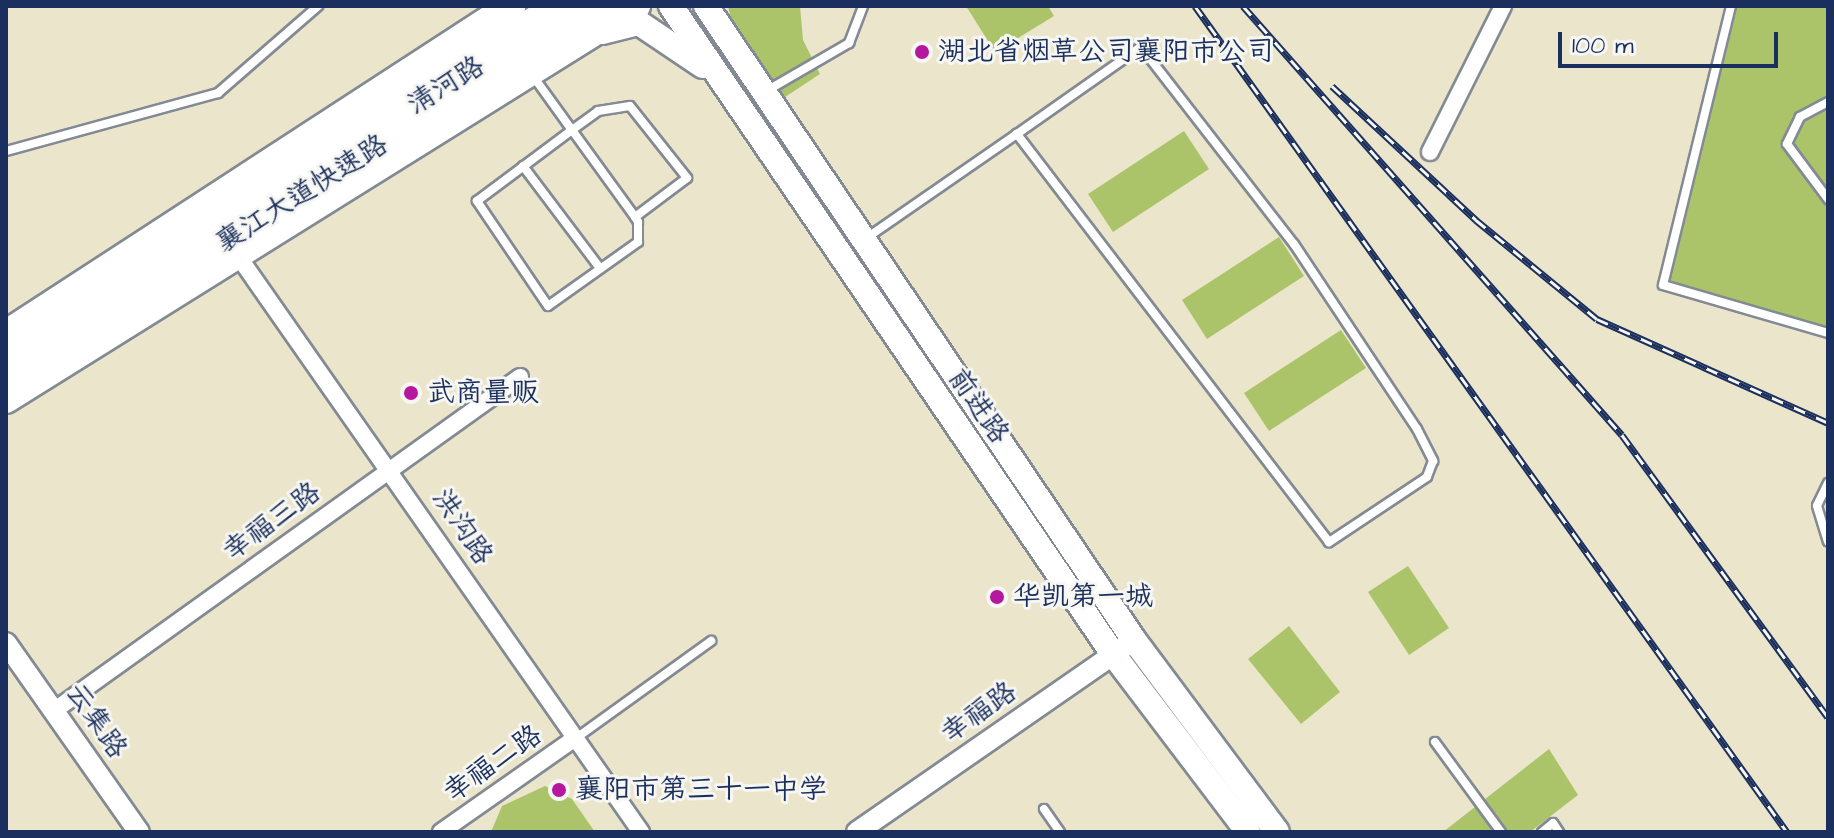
<!DOCTYPE html>
<meta charset="utf-8">
<style>
body{margin:0}
#map{position:relative;width:1834px;height:838px;overflow:hidden;background:#ebe6cb;font-family:"Architects Daughter","LXGW WenKai TC",sans-serif}
div>[style]{position:absolute}
[style*='--x']{left:calc(var(--x)*1px);top:calc(var(--y)*1px);width:calc(var(--w)*1px);rotate:calc(var(--a)*1deg)}
.green>*{inset:0;background:#acc469}
.roads{filter:drop-shadow(2px 0 #838a94) drop-shadow(-2px 0 #838a94) drop-shadow(0 2px #838a94) drop-shadow(0 -2px #838a94)}
.service>*{height:8px;margin:-4px;padding:0 4px;transform-origin:4px;border-radius:4px;background:#fff}
.minor>*{height:16px;margin:-8px;padding:0 8px;transform-origin:8px;border-radius:8px;background:#fff}
.tertiary>*{height:20px;margin:-10px;padding:0 10px;transform-origin:10px;border-radius:10px;background:#fff}
.secondary>*{height:24px;margin:-12px;padding:0 12px;transform-origin:12px;border-radius:12px;background:#fff}
.primary>*{height:26px;margin:-13px;padding:0 13px;transform-origin:13px;border-radius:13px;background:#fff}
.trunk>*{height:28px;margin:-14px;padding:0 14px;transform-origin:14px;border-radius:14px;background:#fff}
.rail>*{height:7px;margin-top:-3.5px;transform-origin:0;background:repeating-linear-gradient(90deg,#f6f6f2 0 12px,#1b2f5e 0 24px);box-sizing:border-box;border-block:2px solid #1b2f5e}
.dots>*{width:22px;height:22px;translate:-50% -50%;box-sizing:border-box;border:4px solid #f6f6f2;border-radius:50%}
span{translate:-50% -50%;white-space:nowrap;text-align:center;line-height:1.15;-webkit-text-stroke:6px #f6f6f2;paint-order:stroke}
.poi-label{font-size:28px;color:#1b2f5e}
.left{translate:0 -50%;text-align:left}
.street-label{font-size:28px;color:#1b2f5e}
.frame{position:absolute;inset:0;border:8px solid #1b2f5e;pointer-events:none}
.scale{position:absolute;left:1558px;top:32px;width:220px;height:36px;box-sizing:border-box;border:4px solid #1b2f5e;border-top:0;padding-left:10px;font-size:24px;line-height:28px;white-space:nowrap;color:#1b2f5e;-webkit-text-stroke:6px #f6f6f2;paint-order:stroke}
</style>
<div id="map">
<div class="green">
<div style="clip-path:polygon(728px 6px,800px 6px,803px 40px,820px 74px,773px 105px,739px 55px)"></div>
<div style="clip-path:polygon(966px 6px,1048px 6px,1054px 16px,995px 52px)"></div>
<div style="clip-path:polygon(1731px 6px,1828px 6px,1828px 333px,1663px 285px)"></div>
<div style="clip-path:polygon(1184px 131px,1209px 169px,1113px 232px,1088px 194px)"></div>
<div style="clip-path:polygon(1279px 237px,1304px 276px,1207px 339px,1182px 300px)"></div>
<div style="clip-path:polygon(1341px 330px,1366px 368px,1269px 431px,1244px 393px)"></div>
<div style="clip-path:polygon(1408px 566px,1449px 628px,1409px 655px,1368px 592px)"></div>
<div style="clip-path:polygon(1289px 626px,1340px 692px,1301px 724px,1248px 659px)"></div>
<div style="clip-path:polygon(1549px 749px,1578px 795px,1530px 832px,1443px 832px)"></div>
<div style="clip-path:polygon(545px 786px,572px 799px,595px 832px,491px 832px,502px 806px)"></div>
</div>
<div class="roads">
<div class="service">
<div style="--x:1731;--y:6;--w:287;--a:103.7"></div>
<div style="--x:1663;--y:285;--w:172;--a:16.2"></div>
<div style="--x:533;--y:76;--w:67;--a:54.2"></div>
<div style="--x:572;--y:130;--w:107;--a:54.1"></div>
<div style="--x:635;--y:217;--w:6;--a:59"></div>
<div style="--x:638;--y:222;--w:20;--a:90"></div>
<div style="--x:638;--y:242;--w:110;--a:144.6"></div>
<div style="--x:548;--y:306;--w:127;--a:-124.1"></div>
<div style="--x:477;--y:201;--w:119;--a:-36.8"></div>
<div style="--x:572;--y:130;--w:32;--a:-36"></div>
<div style="--x:598;--y:111;--w:32;--a:-9"></div>
<div style="--x:630;--y:106;--w:92;--a:51.6"></div>
<div style="--x:687;--y:178;--w:65;--a:143.1"></div>
<div style="--x:768;--y:90;--w:94;--a:-30.1"></div>
<div style="--x:849;--y:43;--w:40;--a:-69"></div>
<div style="--x:1828;--y:102;--w:32;--a:152"></div>
<div style="--x:1800;--y:117;--w:30;--a:116"></div>
<div style="--x:1787;--y:144;--w:69;--a:53.3"></div>
<div style="--x:6;--y:151;--w:220;--a:-15.3"></div>
<div style="--x:218;--y:93;--w:133;--a:-41"></div>
<div style="--x:523;--y:166;--w:128;--a:53"></div>
<div style="--x:868;--y:237;--w:181;--a:-34.7"></div>
<div style="--x:1017;--y:134;--w:151;--a:-35.1"></div>
<div style="--x:1141;--y:47;--w:249;--a:52.2"></div>
<div style="--x:1294;--y:244;--w:222;--a:56.4"></div>
<div style="--x:1417;--y:429;--w:36;--a:63"></div>
<div style="--x:1433;--y:461;--w:17;--a:111"></div>
<div style="--x:1427;--y:477;--w:118;--a:146.4"></div>
<div style="--x:1329;--y:542;--w:514;--a:-127.41"></div>
<div style="--x:1828;--y:483;--w:25;--a:116"></div>
<div style="--x:1817;--y:506;--w:37;--a:73"></div>
<div style="--x:575;--y:739;--w:168;--a:-35.8"></div>
<div style="--x:1435;--y:742;--w:112;--a:53.7"></div>
<div style="--x:1044;--y:809;--w:28;--a:55"></div>
<div style="--x:1542;--y:832;--w:14;--a:-39"></div>
<div style="--x:1553;--y:823;--w:11;--a:56"></div>
</div>
<div class="minor">
<div style="--x:1430;--y:152;--w:163;--a:-63.4"></div>
<div style="--x:236;--y:253;--w:707;--a:55.03"></div>
<div style="--x:55;--y:710;--w:572;--a:-35.61"></div>
<div style="--x:441;--y:832;--w:162;--a:-35"></div>
</div>
<div class="tertiary">
<div style="--x:6;--y:643;--w:231;--a:54.9"></div>
<div style="--x:857;--y:832;--w:337;--a:-34.7"></div>
</div>
<div class="secondary">
<div style="--x:671;--y:6;--w:784;--a:55.7"></div>
<div style="--x:1113;--y:654;--w:223;--a:52.8"></div>
<div style="--x:706;--y:6;--w:765;--a:55.98"></div>
<div style="--x:1134;--y:640;--w:239;--a:53.3"></div>
<div style="--x:602;--y:32;--w:38;--a:-14"></div>
<div style="--x:639;--y:23;--w:77;--a:33.9"></div>
</div>
<div class="primary">
<div style="--x:6;--y:400;--w:744;--a:-31.98"></div>
</div>
<div class="trunk">
<div style="--x:16;--y:328;--w:591;--a:-33.04"></div>
<div style="--x:6;--y:355;--w:653;--a:-32.3"></div>
<div style="--x:6;--y:381;--w:702;--a:-32.31"></div>
</div>
</div>
<div class="rail">
<div style="--x:1195;--y:6;--w:1016;--a:54.37"></div>
<div style="--x:1243;--y:6;--w:572;--a:48.54"></div>
<div style="--x:1622;--y:435;--w:349;--a:53.9"></div>
<div style="--x:1332;--y:86;--w:197;--a:42.9"></div>
<div style="--x:1476;--y:220;--w:156;--a:39.3"></div>
<div style="--x:1597;--y:319;--w:253;--a:24.2"></div>
</div>
<div class="dots">
<div style="left:922px;top:52px;background:#b5179e"></div>
<div style="left:411px;top:393px;background:#b5179e"></div>
<div style="left:997px;top:597px;background:#b5179e"></div>
<div style="left:559px;top:790px;background:#b5179e"></div>
</div>
<div class="poi-label">
<span class="left" style="left:938px;top:52px">湖北省烟草公司襄阳市公司</span>
<span class="left" style="left:427px;top:393px">武商量贩</span>
<span class="left" style="left:1013px;top:597px">华凯第一城</span>
<span class="left" style="left:575px;top:790px">襄阳市第三十一中学</span>
</div>
<div class="street-label">
<span style="left:446px;top:86px;rotate:-32deg">清河路</span>
<span style="left:302px;top:194px;rotate:-32deg">襄江大道快速路</span>
<span style="left:978px;top:406px;rotate:55deg">前进路</span>
<span style="left:272px;top:522px;rotate:-36deg">幸福三路</span>
<span style="left:462px;top:527px;rotate:56deg">洪沟路</span>
<span style="left:979px;top:713px;rotate:-35deg">幸福路</span>
<span style="left:96px;top:721px;rotate:55deg">云集路</span>
<span style="left:493px;top:764px;rotate:-35deg">幸福二路</span>
</div>
<div class="frame"></div>
<div class="scale">100 m</div>
</div>
